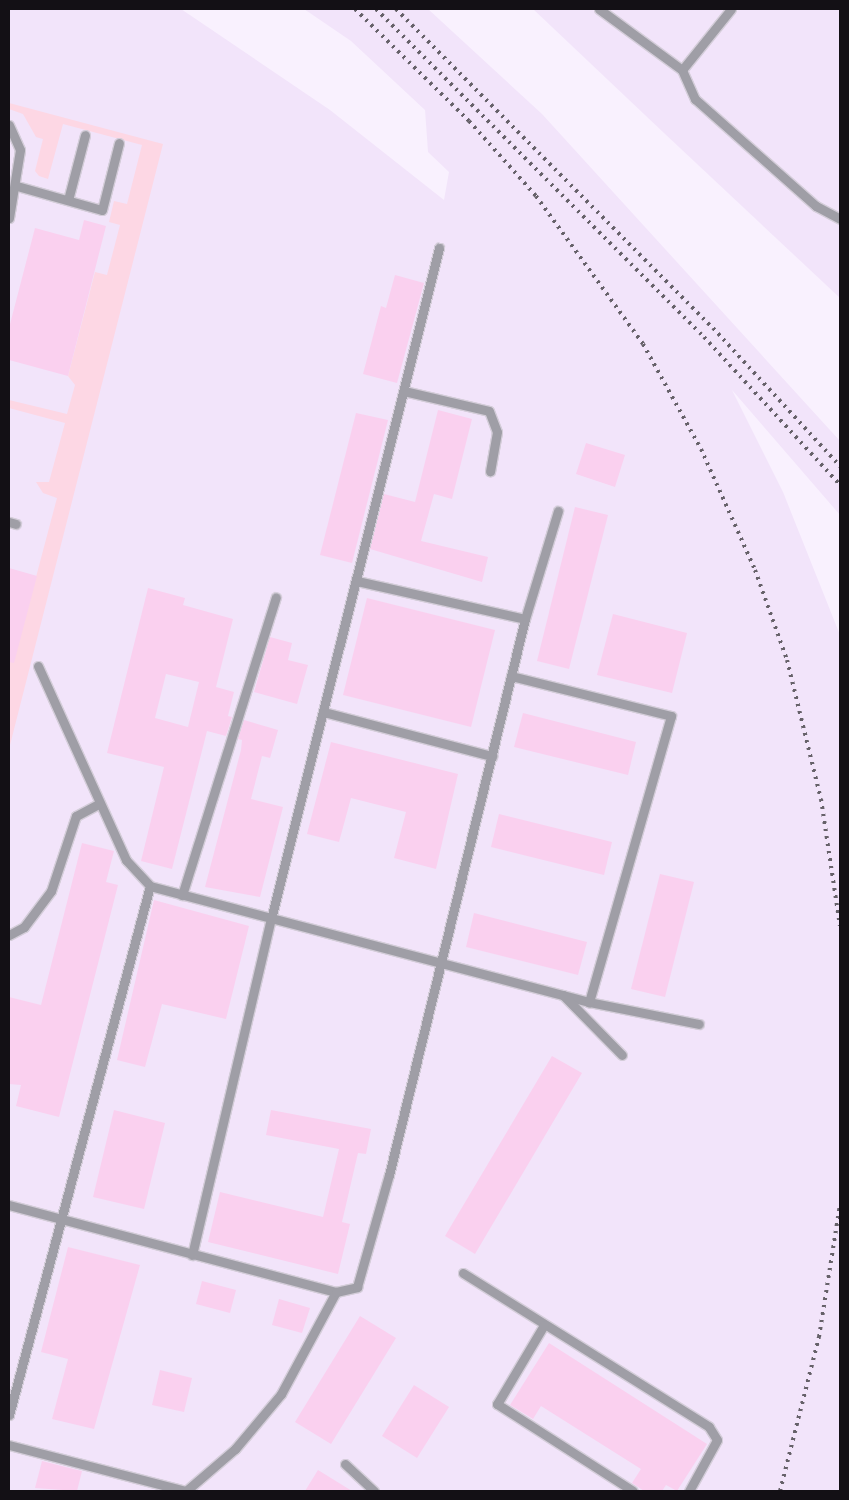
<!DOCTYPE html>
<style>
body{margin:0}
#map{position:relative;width:849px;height:1500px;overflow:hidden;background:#f9f1fe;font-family:"Asap Condensed",sans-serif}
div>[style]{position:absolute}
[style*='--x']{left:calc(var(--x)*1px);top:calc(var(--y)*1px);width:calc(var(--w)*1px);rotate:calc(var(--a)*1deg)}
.built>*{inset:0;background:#f2e4fa}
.green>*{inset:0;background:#fdd7e4}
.building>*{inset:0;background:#fad0ef}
.roads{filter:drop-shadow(1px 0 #d4cdd9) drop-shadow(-1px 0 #d4cdd9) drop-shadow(0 1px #d4cdd9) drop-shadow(0 -1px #d4cdd9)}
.service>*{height:9px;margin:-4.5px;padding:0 4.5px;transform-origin:4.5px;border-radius:4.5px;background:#9f9ea6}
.rail>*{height:4px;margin-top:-2px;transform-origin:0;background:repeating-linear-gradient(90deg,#666169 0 2.5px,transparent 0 7.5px)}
span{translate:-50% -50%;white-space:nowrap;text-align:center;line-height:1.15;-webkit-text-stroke:4px #fff;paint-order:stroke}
.frame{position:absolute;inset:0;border:10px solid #131015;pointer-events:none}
</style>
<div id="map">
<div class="built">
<div style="clip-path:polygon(9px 9px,181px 9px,330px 110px,444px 200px,449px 172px,428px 152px,425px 110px,351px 41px,304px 9px,428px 9px,542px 114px,840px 441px,840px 515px,732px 390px,783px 492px,840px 635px,840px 1491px,9px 1491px)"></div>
<div style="clip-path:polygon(533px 9px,840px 9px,840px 298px,664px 133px)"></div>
</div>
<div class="green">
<div style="clip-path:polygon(9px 103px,163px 144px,9px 749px,9px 639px,19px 641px,57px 498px,43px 493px,36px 482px,49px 482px,65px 423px,9px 408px,9px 400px,67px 414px,75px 385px,68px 376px,95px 272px,107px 275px,120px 225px,109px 222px,114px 201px,127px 204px,142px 145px,63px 124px,48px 179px,39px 176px,35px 171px,43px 139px,36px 137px,23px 114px,9px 109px)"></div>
</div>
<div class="building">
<div style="clip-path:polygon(84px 220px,106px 226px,68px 376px,9px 360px,9px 328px,35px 228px,79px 240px)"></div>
<div style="clip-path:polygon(395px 275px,424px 283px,397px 383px,363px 374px,381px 306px,386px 308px)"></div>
<div style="clip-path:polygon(438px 410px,472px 419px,452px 499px,434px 494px,421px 541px,488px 557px,482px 582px,370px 549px,384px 494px,415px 502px)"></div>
<div style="clip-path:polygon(356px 413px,388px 420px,352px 563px,320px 555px)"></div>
<div style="clip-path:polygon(586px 443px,625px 455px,615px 487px,576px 474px)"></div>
<div style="clip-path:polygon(575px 507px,608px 515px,569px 669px,537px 661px)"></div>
<div style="clip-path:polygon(9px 568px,37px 576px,14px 663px,9px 662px)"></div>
<div style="clip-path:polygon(evenodd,148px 588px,185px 598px,183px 605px,233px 619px,216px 687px,234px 692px,228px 716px,232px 717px,226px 736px,207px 731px,172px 869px,141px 861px,164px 767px,107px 753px,148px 588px,166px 674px,199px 682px,188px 727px,155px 718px,166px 674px)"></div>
<div style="clip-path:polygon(367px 598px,495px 630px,471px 727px,343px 695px)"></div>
<div style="clip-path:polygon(613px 614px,687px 633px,672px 693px,597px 675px)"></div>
<div style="clip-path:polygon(270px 637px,292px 643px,288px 660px,308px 665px,297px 704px,254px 692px)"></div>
<div style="clip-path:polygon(523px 713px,636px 742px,628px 775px,514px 747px)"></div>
<div style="clip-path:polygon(244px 720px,278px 730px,270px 758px,262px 756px,251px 799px,283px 807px,260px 897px,205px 887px,241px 750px,242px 740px,238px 739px)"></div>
<div style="clip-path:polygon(331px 742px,458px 774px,436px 869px,394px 858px,406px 812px,351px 798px,339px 842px,307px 834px)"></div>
<div style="clip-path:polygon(499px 814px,612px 842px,604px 875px,491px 847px)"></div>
<div style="clip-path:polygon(82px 843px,114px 851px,106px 882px,118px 885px,59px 1117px,16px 1106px,21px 1085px,9px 1084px,9px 997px,41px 1005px)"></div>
<div style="clip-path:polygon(660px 874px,694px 882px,665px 997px,631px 989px)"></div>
<div style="clip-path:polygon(154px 900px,249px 926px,226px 1019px,162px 1004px,145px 1067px,117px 1060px)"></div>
<div style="clip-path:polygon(474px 913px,587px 942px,578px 975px,466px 947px)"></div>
<div style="clip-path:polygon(552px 1056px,582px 1073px,475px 1254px,445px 1236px)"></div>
<div style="clip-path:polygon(114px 1110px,165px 1123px,144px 1209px,93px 1197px)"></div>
<div style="clip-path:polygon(271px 1110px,371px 1129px,366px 1154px,358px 1153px,342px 1222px,350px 1224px,338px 1274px,208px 1242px,220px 1192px,323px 1217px,339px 1149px,266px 1135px)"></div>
<div style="clip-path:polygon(68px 1247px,140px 1265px,94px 1429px,52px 1419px,68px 1359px,41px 1352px)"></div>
<div style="clip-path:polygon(202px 1281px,236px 1290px,230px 1313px,196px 1304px)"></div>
<div style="clip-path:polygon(279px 1299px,310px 1308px,302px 1333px,272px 1325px)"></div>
<div style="clip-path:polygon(360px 1316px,396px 1338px,331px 1444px,295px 1422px)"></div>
<div style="clip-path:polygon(549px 1343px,707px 1444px,677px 1491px,666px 1485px,662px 1491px,644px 1491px,632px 1483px,641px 1469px,541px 1406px,533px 1419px,510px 1405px)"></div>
<div style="clip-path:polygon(160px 1370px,192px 1378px,184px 1412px,152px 1405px)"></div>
<div style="clip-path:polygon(414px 1385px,449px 1407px,417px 1458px,382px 1436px)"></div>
<div style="clip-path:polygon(42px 1461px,82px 1471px,77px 1491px,35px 1488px)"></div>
<div style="clip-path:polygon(318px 1470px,352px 1491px,305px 1491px)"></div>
</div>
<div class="roads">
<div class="service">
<div style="--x:599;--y:9;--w:103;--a:36.3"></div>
<div style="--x:682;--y:70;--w:32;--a:66"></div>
<div style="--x:695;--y:99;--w:162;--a:41.5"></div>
<div style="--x:816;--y:206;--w:27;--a:28"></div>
<div style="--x:682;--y:70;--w:78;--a:-51.2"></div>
<div style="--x:9;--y:125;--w:27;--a:66"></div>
<div style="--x:20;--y:150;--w:69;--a:99.2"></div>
<div style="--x:17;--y:186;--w:88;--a:15.8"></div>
<div style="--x:102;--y:210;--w:69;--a:-75.8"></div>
<div style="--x:68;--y:200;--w:67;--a:-75.3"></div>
<div style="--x:404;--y:391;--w:87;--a:13.2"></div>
<div style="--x:489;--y:411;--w:22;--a:69"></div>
<div style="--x:497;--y:432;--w:40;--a:100"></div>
<div style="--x:9;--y:522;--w:7;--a:16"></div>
<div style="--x:357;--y:581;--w:172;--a:12.7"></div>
<div style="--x:38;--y:666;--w:213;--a:65.6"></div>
<div style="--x:126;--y:860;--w:35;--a:47"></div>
<div style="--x:150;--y:886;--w:454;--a:14.8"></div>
<div style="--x:589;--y:1002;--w:112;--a:11.3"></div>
<div style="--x:511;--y:676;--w:165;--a:14"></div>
<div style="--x:671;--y:716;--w:298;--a:106"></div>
<div style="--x:324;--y:712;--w:174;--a:14.7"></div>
<div style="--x:182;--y:895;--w:312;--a:-72.5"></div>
<div style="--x:9;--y:935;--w:17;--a:-28"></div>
<div style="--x:24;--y:927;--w:45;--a:-53.1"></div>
<div style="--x:51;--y:891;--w:79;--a:-71.6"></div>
<div style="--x:76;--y:816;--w:27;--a:-28"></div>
<div style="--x:563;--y:995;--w:84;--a:45.5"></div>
<div style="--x:9;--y:1205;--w:338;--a:14.9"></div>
<div style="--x:192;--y:1255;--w:345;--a:-76.8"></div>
<div style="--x:271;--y:919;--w:692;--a:-75.94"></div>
<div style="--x:463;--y:1273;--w:290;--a:32"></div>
<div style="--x:709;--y:1427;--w:15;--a:58"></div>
<div style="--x:717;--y:1440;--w:58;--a:118.8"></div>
<div style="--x:544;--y:1325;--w:92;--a:120.7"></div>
<div style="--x:497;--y:1404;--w:161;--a:32.6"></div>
<div style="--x:9;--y:1415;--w:547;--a:-75.08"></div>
<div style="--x:9;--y:1445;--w:182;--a:14.6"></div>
<div style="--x:345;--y:1464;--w:40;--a:43"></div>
<div style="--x:186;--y:1491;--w:65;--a:-40.6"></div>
<div style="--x:235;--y:1449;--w:72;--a:-50.1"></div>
<div style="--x:281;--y:1394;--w:116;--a:-61.7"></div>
<div style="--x:336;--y:1292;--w:22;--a:-13"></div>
<div style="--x:357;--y:1287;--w:116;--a:-74.1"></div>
<div style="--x:389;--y:1175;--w:572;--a:-76.26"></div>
<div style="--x:525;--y:619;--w:113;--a:-73"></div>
</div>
</div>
<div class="rail">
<div style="--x:355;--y:9;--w:160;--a:44.5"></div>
<div style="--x:469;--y:121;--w:101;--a:48.2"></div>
<div style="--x:536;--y:196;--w:183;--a:54.1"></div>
<div style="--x:643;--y:344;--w:120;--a:61.1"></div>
<div style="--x:701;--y:449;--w:133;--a:65.9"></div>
<div style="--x:755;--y:570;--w:96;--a:70.4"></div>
<div style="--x:787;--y:660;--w:143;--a:76.3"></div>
<div style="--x:821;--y:799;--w:128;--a:81.5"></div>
<div style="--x:376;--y:9;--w:464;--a:45"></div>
<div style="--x:704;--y:337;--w:201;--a:47.4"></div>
<div style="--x:396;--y:9;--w:450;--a:45.2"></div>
<div style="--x:713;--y:328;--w:188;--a:47.4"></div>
<div style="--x:780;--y:1491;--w:159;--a:-75.8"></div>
<div style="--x:819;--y:1337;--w:134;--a:-81"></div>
</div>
<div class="frame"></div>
</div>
